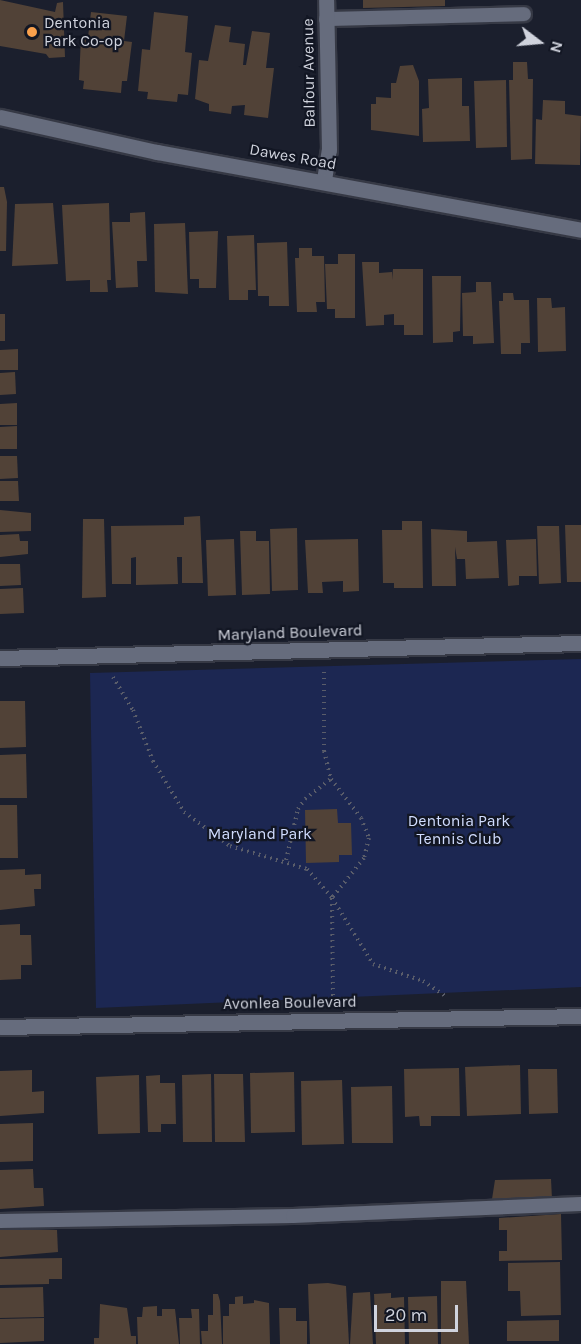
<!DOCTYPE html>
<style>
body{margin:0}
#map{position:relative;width:581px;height:1344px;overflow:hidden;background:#1b1f2d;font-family:Karla,sans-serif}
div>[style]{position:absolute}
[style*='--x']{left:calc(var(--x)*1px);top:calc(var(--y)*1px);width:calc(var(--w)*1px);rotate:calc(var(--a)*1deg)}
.green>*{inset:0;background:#1c2752}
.building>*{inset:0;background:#514237}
.path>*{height:4px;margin-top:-2px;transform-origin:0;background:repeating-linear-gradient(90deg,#5a5d6a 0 1.5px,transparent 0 6px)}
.roads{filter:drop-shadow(2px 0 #363945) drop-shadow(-2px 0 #363945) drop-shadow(0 2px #363945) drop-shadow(0 -2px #363945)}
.service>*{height:14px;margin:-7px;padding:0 7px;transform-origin:7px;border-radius:7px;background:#666c7d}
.minor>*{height:15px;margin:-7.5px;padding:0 7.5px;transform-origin:7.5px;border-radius:7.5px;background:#666c7d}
.tertiary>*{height:15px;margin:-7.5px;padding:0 7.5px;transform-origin:7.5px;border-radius:7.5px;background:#666c7d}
.dots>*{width:16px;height:16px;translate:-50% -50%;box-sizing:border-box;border:3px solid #121623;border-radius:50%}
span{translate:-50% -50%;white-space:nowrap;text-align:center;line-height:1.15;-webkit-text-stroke:4.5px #121623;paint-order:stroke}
.poi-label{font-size:16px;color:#d0d3dd}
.left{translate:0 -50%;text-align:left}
.street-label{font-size:16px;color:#d0d3dd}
.park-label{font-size:16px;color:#d1ddff}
.north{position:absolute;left:509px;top:12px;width:60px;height:60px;-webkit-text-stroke:4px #121623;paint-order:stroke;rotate:106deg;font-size:16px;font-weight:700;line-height:24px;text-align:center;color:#d0d3dd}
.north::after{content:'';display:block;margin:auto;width:21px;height:27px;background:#d0d3dd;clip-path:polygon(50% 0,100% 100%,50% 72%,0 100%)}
.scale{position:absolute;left:374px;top:1305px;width:84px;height:27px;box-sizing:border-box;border:3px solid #d0d3dd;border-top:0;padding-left:8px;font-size:18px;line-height:21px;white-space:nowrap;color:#d0d3dd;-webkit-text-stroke:4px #121623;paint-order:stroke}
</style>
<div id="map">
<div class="green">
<div style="clip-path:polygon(581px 659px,581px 987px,96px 1008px,90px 673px)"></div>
</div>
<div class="building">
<div style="clip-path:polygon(0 0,55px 12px,57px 3px,63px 2px,65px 57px,49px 58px,46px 54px,0 46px)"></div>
<div style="clip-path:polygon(363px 0,445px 0,445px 6px,363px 8px)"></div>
<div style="clip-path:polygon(91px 12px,127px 16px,124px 41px,132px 42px,127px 81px,122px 81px,121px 93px,83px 89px,84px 81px,79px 80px,81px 37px,88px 37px)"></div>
<div style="clip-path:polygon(154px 12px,188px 16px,185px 52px,192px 53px,188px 95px,178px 94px,177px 102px,147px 99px,148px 92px,138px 91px,142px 49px,150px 50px)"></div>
<div style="clip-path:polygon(215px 25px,231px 27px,229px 42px,245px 44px,243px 65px,246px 65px,252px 31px,270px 33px,266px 68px,274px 68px,268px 118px,244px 115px,245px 105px,232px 106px,231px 114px,209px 111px,209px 104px,195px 99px,199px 60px,208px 61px)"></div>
<div style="clip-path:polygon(513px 62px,527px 62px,528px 79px,533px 79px,532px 159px,511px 160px,509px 80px,513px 80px)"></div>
<div style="clip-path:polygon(413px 65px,419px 81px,419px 136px,371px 130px,371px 104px,376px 104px,376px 97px,391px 98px,391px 83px,396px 83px,400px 66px)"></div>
<div style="clip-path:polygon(462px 78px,462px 106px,469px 106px,470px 141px,423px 142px,422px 109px,429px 108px,428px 79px)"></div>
<div style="clip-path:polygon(506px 80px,507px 147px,476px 148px,474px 81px)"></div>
<div style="clip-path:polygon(543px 100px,565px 101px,565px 114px,581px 116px,580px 165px,535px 164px,536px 119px,542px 120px)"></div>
<div style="clip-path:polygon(0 187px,4px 187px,7px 202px,6px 251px,0 251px)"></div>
<div style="clip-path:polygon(53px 203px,58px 264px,12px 266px,15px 204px)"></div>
<div style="clip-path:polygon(109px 203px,111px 280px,107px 280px,108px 292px,90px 292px,90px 280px,66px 281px,62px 205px)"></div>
<div style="clip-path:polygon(145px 212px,147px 261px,137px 261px,138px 287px,116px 288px,112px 222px,130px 222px,130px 213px)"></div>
<div style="clip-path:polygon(185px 223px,188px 294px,155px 292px,154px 224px)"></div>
<div style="clip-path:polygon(218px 231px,216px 288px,199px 288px,199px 279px,190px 279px,189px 232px)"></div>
<div style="clip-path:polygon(254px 235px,256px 290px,248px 290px,248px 300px,229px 300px,227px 236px)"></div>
<div style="clip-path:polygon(287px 242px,289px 306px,269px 306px,269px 296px,258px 296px,257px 243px)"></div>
<div style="clip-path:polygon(299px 248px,312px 248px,312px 256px,324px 256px,325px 302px,316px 302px,317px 312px,297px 312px,295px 258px,299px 258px)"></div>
<div style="clip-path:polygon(338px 254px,355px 254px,355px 318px,335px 318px,335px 309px,327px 309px,325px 264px,338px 264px)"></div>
<div style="clip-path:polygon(362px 262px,379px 262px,379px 273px,392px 272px,392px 280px,393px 269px,423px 269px,423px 335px,404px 335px,404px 325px,394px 325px,394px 314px,384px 315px,384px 325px,366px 326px)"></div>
<div style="clip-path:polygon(432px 276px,461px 276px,460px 331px,453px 332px,453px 342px,433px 343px)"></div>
<div style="clip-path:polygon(476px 282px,491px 282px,494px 343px,473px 344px,473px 336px,463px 336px,462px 293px,476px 292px)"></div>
<div style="clip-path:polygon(503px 293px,513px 293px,514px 300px,529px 300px,530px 343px,521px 343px,521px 354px,501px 354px,499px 301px,503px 301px)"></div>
<div style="clip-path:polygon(537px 298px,551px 298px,552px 308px,565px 307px,566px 351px,538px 352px)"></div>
<div style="clip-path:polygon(0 314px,5px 314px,5px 341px,0 341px)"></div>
<div style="clip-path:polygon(18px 349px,18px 370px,0 370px,0 350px)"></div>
<div style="clip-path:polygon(15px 372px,16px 394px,0 395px,0 373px)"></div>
<div style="clip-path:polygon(17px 403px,17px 425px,0 425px,0 404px)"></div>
<div style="clip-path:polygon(17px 426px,17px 449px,0 449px,0 427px)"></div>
<div style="clip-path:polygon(0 456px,17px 456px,18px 478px,0 479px)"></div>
<div style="clip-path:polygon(0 481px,18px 481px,19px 501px,0 501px)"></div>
<div style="clip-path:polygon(0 510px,31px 513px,31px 531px,0 532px)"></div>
<div style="clip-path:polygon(200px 516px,203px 583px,182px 583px,182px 557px,177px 557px,178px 584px,136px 585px,136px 557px,131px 558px,131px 584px,112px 584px,111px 526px,184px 525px,184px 517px)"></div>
<div style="clip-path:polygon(83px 519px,104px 519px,106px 597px,82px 598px)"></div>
<div style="clip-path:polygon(402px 521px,422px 521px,423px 588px,394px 588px,394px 583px,383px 583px,382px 530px,402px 530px)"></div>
<div style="clip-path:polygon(565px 525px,581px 525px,581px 582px,567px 582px)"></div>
<div style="clip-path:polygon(537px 526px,559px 526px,561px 583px,539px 584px)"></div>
<div style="clip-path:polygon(297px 528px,298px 590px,272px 591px,270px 529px)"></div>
<div style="clip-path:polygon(431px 529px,467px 531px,467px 542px,497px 541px,499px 578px,466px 579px,465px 559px,457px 559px,455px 547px,456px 586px,432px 586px)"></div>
<div style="clip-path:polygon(240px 531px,256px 531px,256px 541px,269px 541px,270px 594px,242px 595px)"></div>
<div style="clip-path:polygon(19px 534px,20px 541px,28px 541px,28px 554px,0 557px,0 535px)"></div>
<div style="clip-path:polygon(234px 539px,236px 595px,208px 596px,206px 540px)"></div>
<div style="clip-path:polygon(358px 539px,359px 591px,343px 592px,343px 581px,322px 582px,323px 593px,308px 593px,305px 540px)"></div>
<div style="clip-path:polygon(536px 539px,537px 576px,519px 576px,519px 585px,508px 586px,506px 540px)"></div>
<div style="clip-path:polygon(0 564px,20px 564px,21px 585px,0 586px)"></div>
<div style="clip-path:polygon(23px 588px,24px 613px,0 614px,0 589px)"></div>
<div style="clip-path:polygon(0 701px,25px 701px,26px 747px,0 748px)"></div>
<div style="clip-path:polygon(26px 754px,27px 798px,0 798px,0 755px)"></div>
<div style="clip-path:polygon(0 805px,17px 805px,18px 858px,0 858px)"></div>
<div style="clip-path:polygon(337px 809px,338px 823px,351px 823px,352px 855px,339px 855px,339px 862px,306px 863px,305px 810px)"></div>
<div style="clip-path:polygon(25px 869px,25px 875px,41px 874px,41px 889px,34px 889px,35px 906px,0 910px,0 870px)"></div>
<div style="clip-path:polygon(20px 924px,20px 935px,31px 935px,32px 965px,21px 965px,21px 979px,0 980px,0 925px)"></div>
<div style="clip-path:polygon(520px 1065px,521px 1114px,467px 1116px,465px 1067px)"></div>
<div style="clip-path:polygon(459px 1068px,460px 1116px,431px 1116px,431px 1126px,420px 1126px,419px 1116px,405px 1117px,404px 1069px)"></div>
<div style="clip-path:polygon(528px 1069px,557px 1069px,558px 1113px,529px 1114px)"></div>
<div style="clip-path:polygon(32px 1070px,32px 1092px,44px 1091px,44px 1113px,0 1116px,0 1071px)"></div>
<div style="clip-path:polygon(294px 1072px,295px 1132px,251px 1133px,250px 1073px)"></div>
<div style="clip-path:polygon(211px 1074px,212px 1142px,183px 1142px,182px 1075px)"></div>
<div style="clip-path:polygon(214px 1074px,243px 1074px,245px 1142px,215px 1142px)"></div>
<div style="clip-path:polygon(139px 1075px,140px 1133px,98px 1134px,96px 1077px)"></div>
<div style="clip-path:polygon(160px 1075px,160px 1083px,175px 1083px,176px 1124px,161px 1124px,161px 1132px,148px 1132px,146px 1076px)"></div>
<div style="clip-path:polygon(342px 1080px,344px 1144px,302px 1145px,301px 1081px)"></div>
<div style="clip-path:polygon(392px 1086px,393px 1143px,352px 1143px,351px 1087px)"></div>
<div style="clip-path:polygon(33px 1123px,33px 1161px,0 1162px,0 1124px)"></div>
<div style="clip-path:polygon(33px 1169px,34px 1188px,43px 1188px,44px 1206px,0 1209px,0 1170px)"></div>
<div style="clip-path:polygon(551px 1179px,552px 1199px,492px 1199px,495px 1180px)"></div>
<div style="clip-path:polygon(561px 1214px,562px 1260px,499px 1261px,499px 1251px,507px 1251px,507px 1230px,499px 1230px,499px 1218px)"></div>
<div style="clip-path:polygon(0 1229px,57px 1230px,58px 1252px,0 1257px)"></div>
<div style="clip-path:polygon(62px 1258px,62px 1279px,49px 1279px,49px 1284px,0 1285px,0 1259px)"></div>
<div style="clip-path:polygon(560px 1262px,561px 1315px,521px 1316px,520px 1291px,508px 1291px,508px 1263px)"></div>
<div style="clip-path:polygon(441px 1281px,466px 1281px,469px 1344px,441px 1344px)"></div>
<div style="clip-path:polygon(328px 1283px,346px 1286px,349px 1344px,310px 1344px,308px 1284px)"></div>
<div style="clip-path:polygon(43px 1287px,44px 1317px,0 1318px,0 1288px)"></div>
<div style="clip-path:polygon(370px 1292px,373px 1344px,350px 1344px,353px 1293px)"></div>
<div style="clip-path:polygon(391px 1293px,391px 1298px,404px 1297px,405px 1344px,376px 1344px,374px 1294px)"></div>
<div style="clip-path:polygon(213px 1294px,218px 1294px,220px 1301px,222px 1344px,202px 1344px,201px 1331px,208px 1331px,208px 1315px,213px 1315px)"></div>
<div style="clip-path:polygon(243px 1296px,243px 1304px,254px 1303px,254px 1300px,269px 1303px,270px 1344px,223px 1344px,223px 1316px,229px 1316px,229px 1304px,235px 1304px,235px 1297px)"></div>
<div style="clip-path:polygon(437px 1296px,438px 1344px,409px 1344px,408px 1297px)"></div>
<div style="clip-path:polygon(100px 1304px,127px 1308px,131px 1336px,136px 1336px,136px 1344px,94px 1344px,94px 1338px,99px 1338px)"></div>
<div style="clip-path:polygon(157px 1306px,157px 1316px,162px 1316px,162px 1309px,175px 1309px,179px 1344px,138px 1344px,137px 1317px,142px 1317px,143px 1307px)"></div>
<div style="clip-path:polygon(279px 1308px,296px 1308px,296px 1321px,307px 1321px,307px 1344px,280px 1344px)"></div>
<div style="clip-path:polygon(191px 1309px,199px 1309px,200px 1344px,180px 1344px,179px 1318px,192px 1318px)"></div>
<div style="clip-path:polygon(44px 1318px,44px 1341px,0 1343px,0 1319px)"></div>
<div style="clip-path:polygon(559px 1320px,559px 1341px,507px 1341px,507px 1321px)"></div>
</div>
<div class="path">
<div style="--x:324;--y:672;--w:79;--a:90"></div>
<div style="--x:324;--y:751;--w:29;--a:76"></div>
<div style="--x:113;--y:677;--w:39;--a:59"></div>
<div style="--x:133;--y:710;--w:55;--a:68.6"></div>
<div style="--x:153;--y:761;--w:60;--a:58.7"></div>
<div style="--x:184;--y:812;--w:57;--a:36.5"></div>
<div style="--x:230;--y:846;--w:80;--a:16.6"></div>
<div style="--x:307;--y:869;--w:38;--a:49"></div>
<div style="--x:332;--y:898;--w:78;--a:58.2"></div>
<div style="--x:373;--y:964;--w:53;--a:18.8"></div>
<div style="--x:423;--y:981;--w:29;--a:34"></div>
<div style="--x:286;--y:860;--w:52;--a:-76.8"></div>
<div style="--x:298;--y:809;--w:12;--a:-55"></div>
<div style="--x:305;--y:799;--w:33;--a:-38"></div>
<div style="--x:331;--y:779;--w:49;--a:52.4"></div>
<div style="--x:361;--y:818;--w:22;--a:68"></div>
<div style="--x:369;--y:838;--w:21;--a:104"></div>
<div style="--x:364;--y:858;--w:51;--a:128.7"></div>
<div style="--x:332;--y:898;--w:102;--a:89.4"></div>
</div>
<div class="roads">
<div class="service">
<div style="--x:326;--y:19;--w:198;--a:-1.4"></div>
<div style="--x:0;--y:1221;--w:293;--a:-1"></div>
<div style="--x:293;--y:1216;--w:288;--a:-2.4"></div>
</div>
<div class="minor">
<div style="--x:324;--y:180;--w:30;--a:-81"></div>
<div style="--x:329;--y:150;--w:150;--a:-91.1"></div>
<div style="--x:0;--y:658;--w:581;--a:-1.48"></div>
<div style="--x:0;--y:1027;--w:581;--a:-1.08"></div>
</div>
<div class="tertiary">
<div style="--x:0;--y:117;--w:161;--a:12.6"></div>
<div style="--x:157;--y:152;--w:431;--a:10.4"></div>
</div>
</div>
<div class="dots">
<div style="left:32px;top:32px;background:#f9a04c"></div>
</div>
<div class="poi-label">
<span class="left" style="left:44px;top:32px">Dentonia<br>Park Co-op</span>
</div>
<div class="street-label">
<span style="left:309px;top:73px;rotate:-91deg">Balfour Avenue</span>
<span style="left:293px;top:157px;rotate:10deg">Dawes Road</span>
<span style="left:290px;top:633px;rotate:-2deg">Maryland Boulevard</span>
<span style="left:290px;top:1003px;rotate:-1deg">Avonlea Boulevard</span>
</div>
<div class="park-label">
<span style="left:459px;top:830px">Dentonia Park<br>Tennis Club</span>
<span style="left:260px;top:834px">Maryland Park</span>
</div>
<div class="north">N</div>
<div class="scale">20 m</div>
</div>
